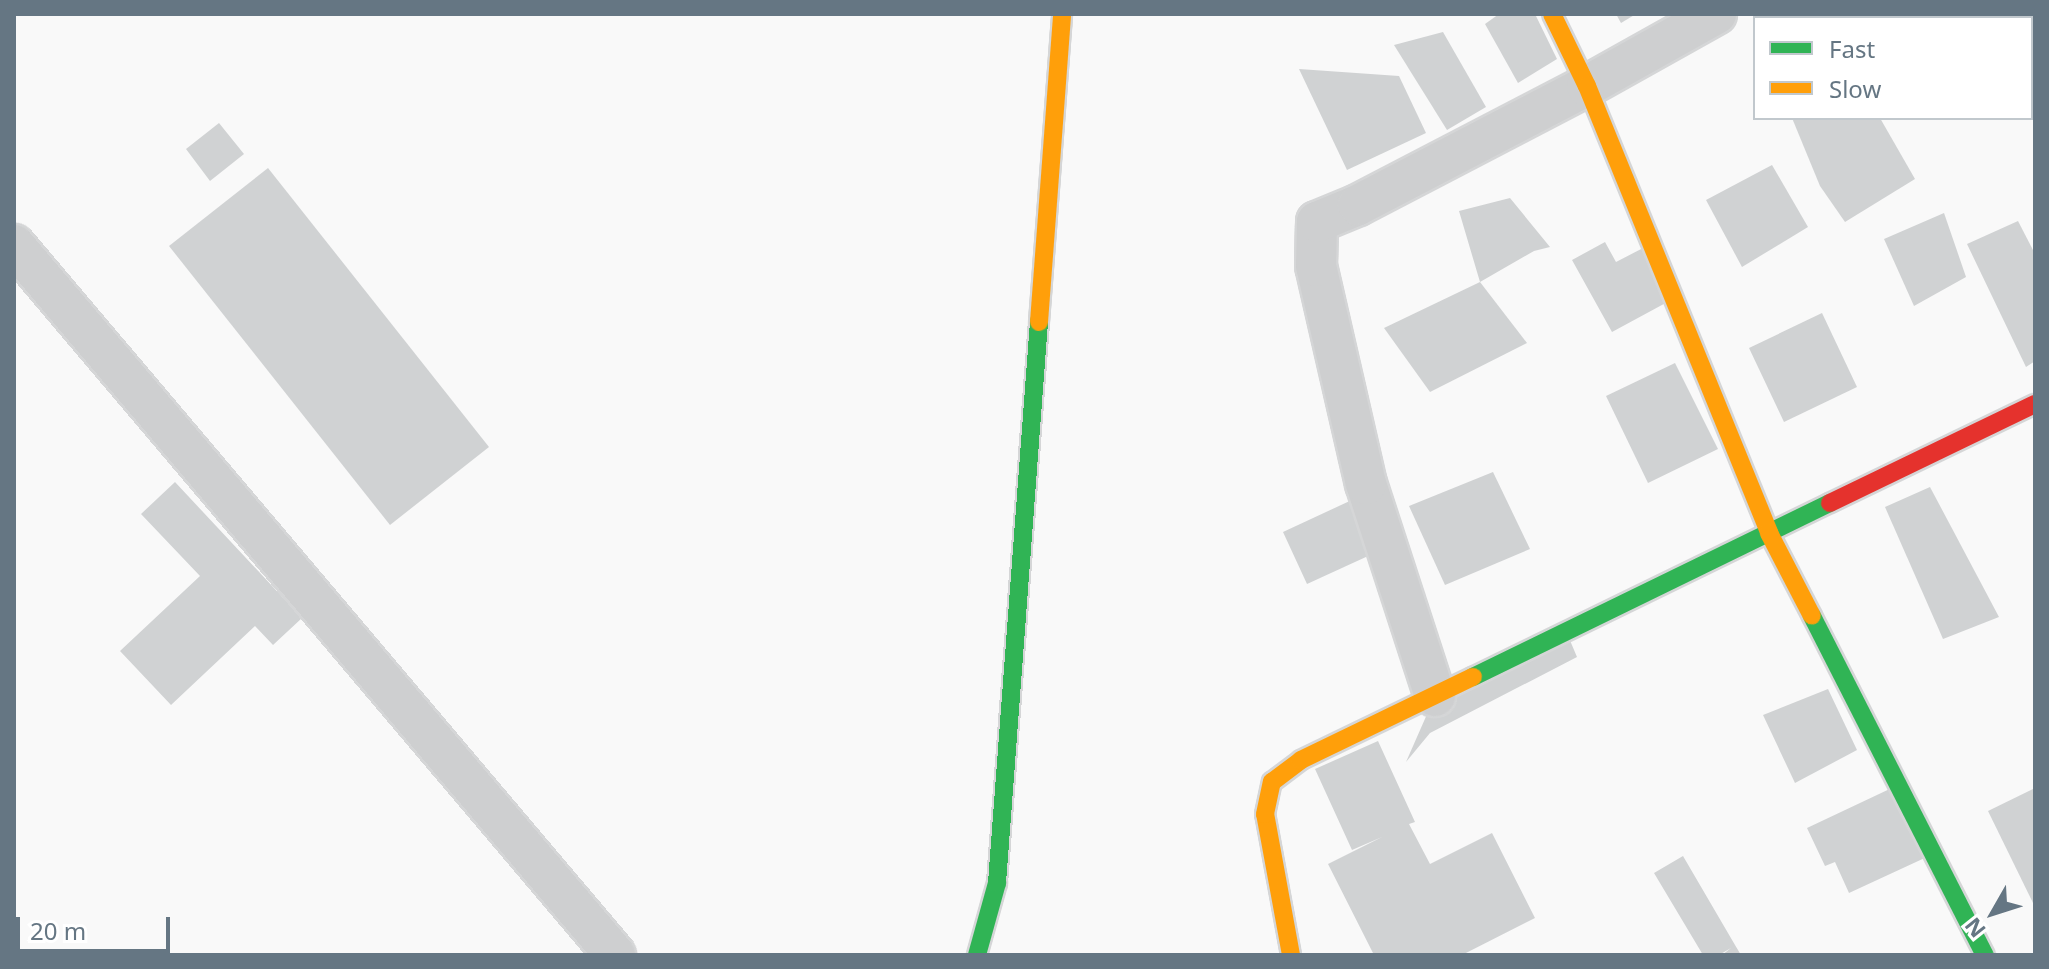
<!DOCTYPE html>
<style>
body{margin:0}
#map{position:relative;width:2049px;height:969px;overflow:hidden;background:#f9f9f9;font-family:"Noto Sans",sans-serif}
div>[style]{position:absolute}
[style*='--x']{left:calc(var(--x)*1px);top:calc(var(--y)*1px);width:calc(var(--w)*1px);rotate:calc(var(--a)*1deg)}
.building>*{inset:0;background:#d0d2d3}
.roads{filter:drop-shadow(2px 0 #d5d6d7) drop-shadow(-2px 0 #d5d6d7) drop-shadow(0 2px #d5d6d7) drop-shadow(0 -2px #d5d6d7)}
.street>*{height:40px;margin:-20px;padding:0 20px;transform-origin:20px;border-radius:20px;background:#cecfd0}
.fast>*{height:18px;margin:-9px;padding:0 9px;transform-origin:9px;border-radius:9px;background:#30b455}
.slow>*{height:18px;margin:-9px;padding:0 9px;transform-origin:9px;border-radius:9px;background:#ff9f0a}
.jam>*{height:18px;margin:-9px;padding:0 9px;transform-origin:9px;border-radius:9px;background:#e5322d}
span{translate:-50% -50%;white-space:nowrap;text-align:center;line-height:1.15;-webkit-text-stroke:8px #fff;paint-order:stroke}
.frame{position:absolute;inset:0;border:16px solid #657683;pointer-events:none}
.legend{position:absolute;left:1753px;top:16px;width:280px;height:104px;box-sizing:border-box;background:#fff;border:2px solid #c1c8cd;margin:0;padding:10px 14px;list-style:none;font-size:24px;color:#657683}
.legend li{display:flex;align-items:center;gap:16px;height:40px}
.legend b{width:40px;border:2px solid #c1c8cd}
.north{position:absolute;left:1953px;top:873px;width:80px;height:80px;-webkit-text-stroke:6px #fff;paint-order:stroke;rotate:231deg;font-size:22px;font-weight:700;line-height:32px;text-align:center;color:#657683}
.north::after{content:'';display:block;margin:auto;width:28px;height:36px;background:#657683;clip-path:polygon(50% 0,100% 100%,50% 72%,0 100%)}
.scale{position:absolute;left:16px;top:917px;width:154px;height:36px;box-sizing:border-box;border:4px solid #657683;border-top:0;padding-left:10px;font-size:24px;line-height:28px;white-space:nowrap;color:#657683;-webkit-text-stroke:6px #fff;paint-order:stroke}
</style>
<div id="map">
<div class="building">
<div style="clip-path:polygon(1499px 14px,1535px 14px,1557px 59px,1518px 83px,1485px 24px)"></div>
<div style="clip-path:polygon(1616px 14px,1636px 14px,1621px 23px)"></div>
<div style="clip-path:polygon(1443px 32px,1486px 107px,1447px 130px,1394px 45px)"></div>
<div style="clip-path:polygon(1299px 69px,1399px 76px,1426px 133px,1347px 170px)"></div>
<div style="clip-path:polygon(1792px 118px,1880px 118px,1915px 179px,1845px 222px,1820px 186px)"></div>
<div style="clip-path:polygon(219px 123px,244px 154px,210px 181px,186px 149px)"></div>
<div style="clip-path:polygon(1772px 165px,1808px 227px,1742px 267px,1706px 200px)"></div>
<div style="clip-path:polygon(268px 168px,489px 447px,390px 525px,169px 246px)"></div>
<div style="clip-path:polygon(1510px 198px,1550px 247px,1534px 251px,1480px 282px,1459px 211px)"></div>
<div style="clip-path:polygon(1944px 213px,1966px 277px,1914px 306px,1884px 239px)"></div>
<div style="clip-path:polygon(2018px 221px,2035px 254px,2035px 361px,2026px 367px,1967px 244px)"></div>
<div style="clip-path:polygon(1605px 242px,1616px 262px,1645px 247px,1673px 299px,1612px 332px,1572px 260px)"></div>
<div style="clip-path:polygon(1480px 282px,1527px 343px,1430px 392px,1384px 328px)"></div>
<div style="clip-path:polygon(1822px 313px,1857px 387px,1784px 422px,1749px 348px)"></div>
<div style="clip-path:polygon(1675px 363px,1718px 449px,1648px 483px,1606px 396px)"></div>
<div style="clip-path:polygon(1493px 472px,1530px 549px,1445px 585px,1409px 506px)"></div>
<div style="clip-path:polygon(175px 482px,302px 618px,273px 645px,255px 626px,171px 705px,120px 651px,200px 576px,141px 514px)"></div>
<div style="clip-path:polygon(1930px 487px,1999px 617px,1943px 639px,1885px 507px)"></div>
<div style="clip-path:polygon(1354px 499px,1379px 551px,1307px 584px,1283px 532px)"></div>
<div style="clip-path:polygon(1566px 631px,1577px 657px,1430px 733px,1406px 762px,1435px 696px)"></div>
<div style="clip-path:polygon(1828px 689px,1857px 750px,1795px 783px,1763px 715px)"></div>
<div style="clip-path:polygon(1378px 741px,1415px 822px,1409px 824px,1430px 864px,1492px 833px,1535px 918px,1462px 955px,1374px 955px,1328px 864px,1382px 837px,1352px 850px,1315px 769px)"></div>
<div style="clip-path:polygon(1896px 786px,1929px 856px,1849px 893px,1835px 862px,1825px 866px,1807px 828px)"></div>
<div style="clip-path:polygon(2035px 788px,2035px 907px,1988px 811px)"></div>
<div style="clip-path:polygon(1683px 856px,1735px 945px,1741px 955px,1722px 955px,1731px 948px,1719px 955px,1703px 955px,1654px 873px)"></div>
</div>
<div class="roads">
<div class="street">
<div style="--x:14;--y:245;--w:930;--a:49.75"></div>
<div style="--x:1435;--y:696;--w:223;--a:-108"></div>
<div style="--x:1366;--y:484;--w:224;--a:-102.9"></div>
<div style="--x:1316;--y:266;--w:44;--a:-88.7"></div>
<div style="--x:1317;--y:222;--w:44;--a:-22.5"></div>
<div style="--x:1358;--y:205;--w:258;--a:-27.5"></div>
<div style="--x:1587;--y:86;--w:148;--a:-29.2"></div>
</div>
<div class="fast">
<div style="--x:1812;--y:616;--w:381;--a:63"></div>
<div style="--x:1473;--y:677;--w:397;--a:-26"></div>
<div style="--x:977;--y:955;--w:75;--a:-74.5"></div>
<div style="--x:997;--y:883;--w:563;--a:-85.72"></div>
</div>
<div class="slow">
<div style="--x:1552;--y:14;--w:80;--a:64.1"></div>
<div style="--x:1587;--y:86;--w:483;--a:67.8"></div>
<div style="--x:1769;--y:533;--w:93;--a:62.6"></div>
<div style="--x:1039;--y:322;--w:309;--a:-85.7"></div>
<div style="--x:1291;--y:955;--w:143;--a:-100.4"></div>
<div style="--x:1265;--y:814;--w:33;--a:-78"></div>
<div style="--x:1272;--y:782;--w:36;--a:-37"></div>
<div style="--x:1301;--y:760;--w:191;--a:-25.8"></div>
</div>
<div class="jam">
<div style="--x:1830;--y:503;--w:228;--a:-25.8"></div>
</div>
</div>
<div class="frame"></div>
<ul class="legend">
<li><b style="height:10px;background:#30b455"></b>Fast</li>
<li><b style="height:10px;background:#ff9f0a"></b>Slow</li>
</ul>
<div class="north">N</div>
<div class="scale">20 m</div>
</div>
